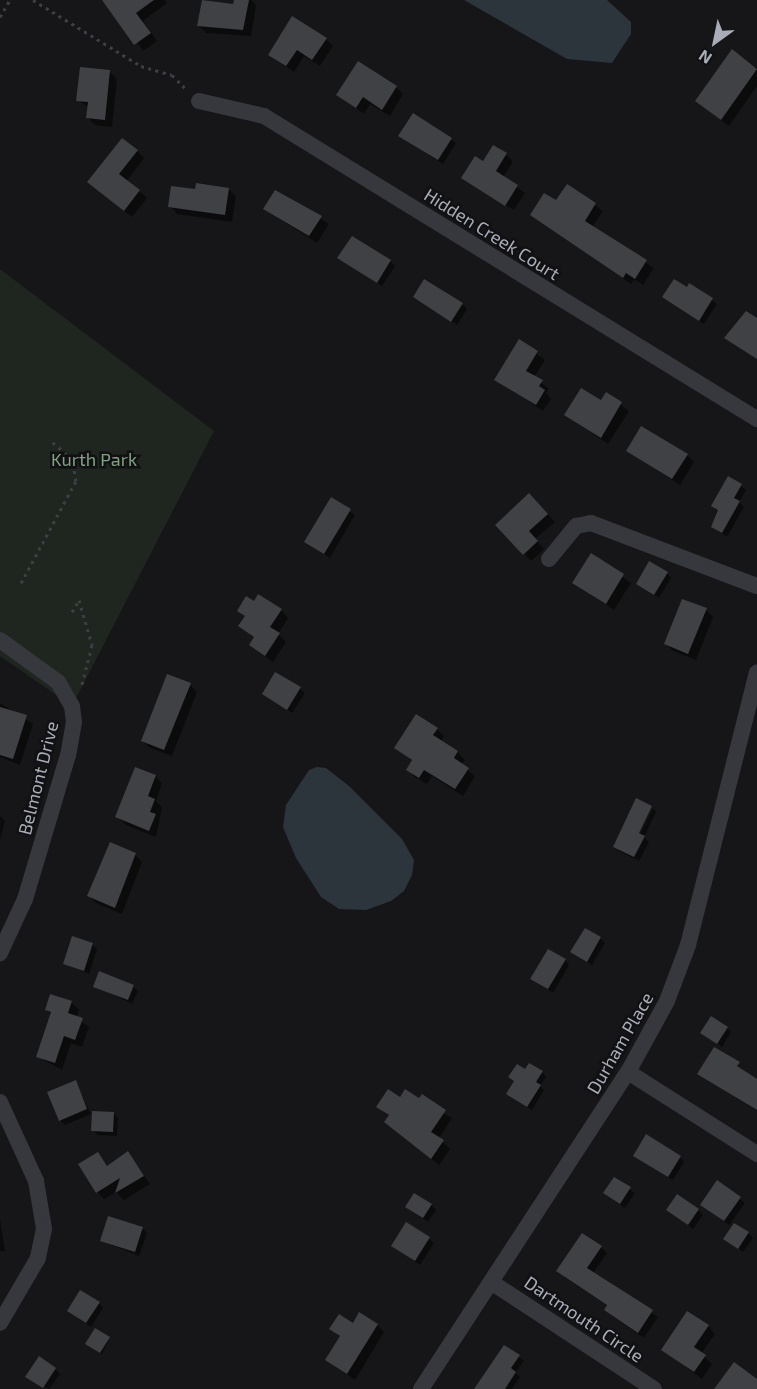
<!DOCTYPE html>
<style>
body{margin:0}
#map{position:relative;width:757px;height:1389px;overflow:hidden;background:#161618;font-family:"Exo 2",sans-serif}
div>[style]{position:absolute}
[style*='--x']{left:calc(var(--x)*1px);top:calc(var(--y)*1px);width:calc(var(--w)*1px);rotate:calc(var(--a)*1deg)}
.green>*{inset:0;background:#1e261f}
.water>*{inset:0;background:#2c353c}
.shadow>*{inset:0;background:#0007}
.building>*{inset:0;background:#404145}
.path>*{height:3px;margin-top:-1.5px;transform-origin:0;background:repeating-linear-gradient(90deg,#3d3f44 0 3px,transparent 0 7.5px)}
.minor>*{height:16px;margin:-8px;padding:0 8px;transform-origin:8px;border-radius:8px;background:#37383d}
span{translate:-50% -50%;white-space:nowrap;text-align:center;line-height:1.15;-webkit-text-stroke:5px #111113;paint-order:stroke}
.street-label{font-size:18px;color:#a8adb8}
.park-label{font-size:18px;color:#7fa381}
.north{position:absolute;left:685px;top:12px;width:60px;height:60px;-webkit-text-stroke:4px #111113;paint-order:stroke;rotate:213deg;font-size:16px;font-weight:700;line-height:24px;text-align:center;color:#a8adb8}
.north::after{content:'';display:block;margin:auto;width:21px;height:27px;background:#a8adb8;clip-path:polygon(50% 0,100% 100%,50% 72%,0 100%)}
</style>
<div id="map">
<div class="green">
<div style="clip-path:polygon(0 269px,214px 431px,72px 706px,0 656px)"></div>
</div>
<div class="water">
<div style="clip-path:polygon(464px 0,607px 0,631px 22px,631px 34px,612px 63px,567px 59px)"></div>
<div style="clip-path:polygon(317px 767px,326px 768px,349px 786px,402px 839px,414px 860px,412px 875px,404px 891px,391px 901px,366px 910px,339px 909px,321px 897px,296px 858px,283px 827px,286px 805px,309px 770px)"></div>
</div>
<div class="shadow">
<div style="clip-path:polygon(109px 0,165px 0,167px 3px,143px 21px,157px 41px,143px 51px)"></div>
<div style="clip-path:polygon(204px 0,234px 6px,235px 0,251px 0,256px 5px,251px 36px,206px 33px,199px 26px)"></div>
<div style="clip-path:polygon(326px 39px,333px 46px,320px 66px,304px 56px,294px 72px,269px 54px)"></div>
<div style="clip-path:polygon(733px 51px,757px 68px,757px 86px,729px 126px,697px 101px)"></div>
<div style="clip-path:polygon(110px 72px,117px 79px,112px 127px,95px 125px,88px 118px,89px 108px,78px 100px)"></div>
<div style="clip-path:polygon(396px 87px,403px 94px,390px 116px,370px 104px,364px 114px,338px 95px)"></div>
<div style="clip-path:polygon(400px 136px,451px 139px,456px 143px,443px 164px)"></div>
<div style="clip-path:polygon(137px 151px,144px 158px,127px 181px,147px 198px,132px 217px,89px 182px)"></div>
<div style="clip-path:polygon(506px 154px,513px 162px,503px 177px,525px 193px,514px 210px,463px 178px,483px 163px)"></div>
<div style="clip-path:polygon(568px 186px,603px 211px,592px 227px,654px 268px,643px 285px,634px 279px,631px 284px,532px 214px,557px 202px)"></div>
<div style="clip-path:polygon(228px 189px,236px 196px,232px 222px,177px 214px,170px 206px,196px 191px)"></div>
<div style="clip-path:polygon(276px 192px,329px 224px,317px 243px,264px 209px)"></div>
<div style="clip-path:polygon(339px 258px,390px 261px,395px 266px,382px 286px)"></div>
<div style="clip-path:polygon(690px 285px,717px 304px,704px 324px,664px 297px)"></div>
<div style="clip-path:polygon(414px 297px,462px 304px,467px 309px,457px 325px)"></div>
<div style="clip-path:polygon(519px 341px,545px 360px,534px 377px,549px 389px,546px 393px,551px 399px,543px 411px,496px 379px)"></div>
<div style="clip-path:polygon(607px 394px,629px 411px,608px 444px,566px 415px,602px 402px)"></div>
<div style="clip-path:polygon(628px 451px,687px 455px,694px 462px,680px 485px)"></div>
<div style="clip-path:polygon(729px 478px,746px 490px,739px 502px,744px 507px,727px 537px,713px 527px,719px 512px,713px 506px)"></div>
<div style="clip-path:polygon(529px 495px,555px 522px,535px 539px,544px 549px,531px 561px,524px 554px)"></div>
<div style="clip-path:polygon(331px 499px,355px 515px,330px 558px,306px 542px)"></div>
<div style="clip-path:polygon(591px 555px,631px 583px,614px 610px,574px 583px)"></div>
<div style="clip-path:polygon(667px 573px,671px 578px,659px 598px,637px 583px)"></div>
<div style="clip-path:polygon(254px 603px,281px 610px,288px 618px,278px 634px,286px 642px,273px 662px,251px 645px,255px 638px,240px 626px,246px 617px,239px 611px)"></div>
<div style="clip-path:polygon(706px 610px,713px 617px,696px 660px,673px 651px,666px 644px)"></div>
<div style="clip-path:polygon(190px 685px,197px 692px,172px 756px,150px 748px,142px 740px)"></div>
<div style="clip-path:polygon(300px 689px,305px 693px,292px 713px,264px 694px)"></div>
<div style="clip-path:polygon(0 703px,33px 724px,20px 765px,0 757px)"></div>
<div style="clip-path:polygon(437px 729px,444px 736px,441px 742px,457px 752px,465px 760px,461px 765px,475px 776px,463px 796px,432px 776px,427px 784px,415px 777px,408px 770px,413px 762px,396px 748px)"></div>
<div style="clip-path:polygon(155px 776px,162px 783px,156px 801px,162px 807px,156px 837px,126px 825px,119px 818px)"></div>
<div style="clip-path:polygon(653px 808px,656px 812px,644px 837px,649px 842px,639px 861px,619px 851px,614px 847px,637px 840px)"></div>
<div style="clip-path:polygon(0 816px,5px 821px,0 839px)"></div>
<div style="clip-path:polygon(135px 854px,142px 862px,122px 914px,96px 903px,89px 896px)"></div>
<div style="clip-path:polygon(600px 938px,605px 943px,592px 965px,572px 952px)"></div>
<div style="clip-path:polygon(92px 944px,97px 949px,89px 974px,65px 963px)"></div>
<div style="clip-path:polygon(565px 960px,569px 965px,553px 993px,532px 978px)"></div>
<div style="clip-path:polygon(95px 986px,133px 986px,138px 991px,132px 1004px)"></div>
<div style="clip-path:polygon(71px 1002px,79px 1010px,76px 1018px,89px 1027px,82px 1047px,71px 1043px,62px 1070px,38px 1057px,52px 1015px,46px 1010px)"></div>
<div style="clip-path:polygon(727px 1028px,731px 1032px,722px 1047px,702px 1033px)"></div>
<div style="clip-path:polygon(714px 1049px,757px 1080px,757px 1111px,699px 1074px)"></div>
<div style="clip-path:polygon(526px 1072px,542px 1072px,546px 1077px,540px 1086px,544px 1090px,532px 1110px,513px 1098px)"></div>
<div style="clip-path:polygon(75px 1082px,91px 1114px,65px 1125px,60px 1120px)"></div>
<div style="clip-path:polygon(400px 1100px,420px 1101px,452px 1118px,439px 1138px,450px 1149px,439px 1165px,386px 1122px,390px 1117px,378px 1107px)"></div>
<div style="clip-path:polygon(113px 1113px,118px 1118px,117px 1136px,98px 1135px,93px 1130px)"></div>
<div style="clip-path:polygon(128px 1153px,150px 1184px,124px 1200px,116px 1192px,104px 1199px,97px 1192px,98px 1154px,109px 1167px)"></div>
<div style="clip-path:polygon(635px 1156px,680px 1157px,684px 1162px,673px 1180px)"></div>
<div style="clip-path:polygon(614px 1179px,635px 1193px,625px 1208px,605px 1193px)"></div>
<div style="clip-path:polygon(718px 1182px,745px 1203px,729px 1225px,707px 1209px)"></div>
<div style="clip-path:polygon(431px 1205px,436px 1210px,428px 1222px,407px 1207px)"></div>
<div style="clip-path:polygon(698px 1210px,703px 1215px,693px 1229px,673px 1214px)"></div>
<div style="clip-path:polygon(0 1219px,5px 1251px,0 1251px)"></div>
<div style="clip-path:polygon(142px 1228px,147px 1233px,139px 1256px,102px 1241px)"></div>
<div style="clip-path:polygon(748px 1233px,753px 1238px,743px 1252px,725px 1239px)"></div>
<div style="clip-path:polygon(429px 1239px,434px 1243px,420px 1265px,393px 1246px)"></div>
<div style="clip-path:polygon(601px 1247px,607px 1253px,593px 1273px,658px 1317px,644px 1338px,612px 1316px,605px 1310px,608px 1306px,564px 1277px)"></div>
<div style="clip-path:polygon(99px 1303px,103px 1308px,91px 1327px,69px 1311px)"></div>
<div style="clip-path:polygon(353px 1325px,377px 1325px,384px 1332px,355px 1380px,327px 1360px,341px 1338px,331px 1329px)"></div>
<div style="clip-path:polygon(708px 1326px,715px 1334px,701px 1354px,712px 1364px,702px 1379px,663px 1350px)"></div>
<div style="clip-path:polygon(109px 1339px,102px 1354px,89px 1346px)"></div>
<div style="clip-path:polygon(504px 1347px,524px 1361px,515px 1373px,520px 1377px,512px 1389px,480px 1389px)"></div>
<div style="clip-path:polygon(55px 1369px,60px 1374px,49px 1389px,32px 1381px)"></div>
</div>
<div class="building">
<div style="clip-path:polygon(102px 0,154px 0,136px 13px,151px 33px,134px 45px)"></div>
<div style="clip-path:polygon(202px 0,233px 4px,234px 0,249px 0,243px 30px,197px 26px)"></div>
<div style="clip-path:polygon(292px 16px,327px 38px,312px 60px,297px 50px,286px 66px,268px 55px)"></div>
<div style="clip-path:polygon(732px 49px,757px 69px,721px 120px,695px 101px)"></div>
<div style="clip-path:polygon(358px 61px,397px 86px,382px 110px,363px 97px,356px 108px,336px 95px)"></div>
<div style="clip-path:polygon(80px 67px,110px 70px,105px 120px,86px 118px,88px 102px,76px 101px)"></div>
<div style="clip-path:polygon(413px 113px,452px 138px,438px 160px,398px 136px)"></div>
<div style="clip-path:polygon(122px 138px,138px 150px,119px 174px,140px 190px,124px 211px,87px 182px)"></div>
<div style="clip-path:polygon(493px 145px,507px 153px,496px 171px,518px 185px,505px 206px,461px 178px,475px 156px,483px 161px)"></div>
<div style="clip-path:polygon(196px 183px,229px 188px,225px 215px,168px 207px,171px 186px,195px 189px)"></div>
<div style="clip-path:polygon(567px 184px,596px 203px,585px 221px,647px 260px,635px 279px,626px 273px,623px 278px,530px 215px,544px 193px,556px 200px)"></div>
<div style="clip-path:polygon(275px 190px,322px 216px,309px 236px,263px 209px)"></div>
<div style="clip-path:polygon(352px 236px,391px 260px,377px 283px,337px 258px)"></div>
<div style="clip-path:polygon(424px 279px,463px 303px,451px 322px,413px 297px)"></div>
<div style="clip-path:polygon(674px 279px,687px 287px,689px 283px,713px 298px,699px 321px,662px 297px)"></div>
<div style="clip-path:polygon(746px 311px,757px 318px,757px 359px,724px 338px)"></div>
<div style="clip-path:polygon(519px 339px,538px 351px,526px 371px,543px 380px,539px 386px,545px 390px,536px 405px,494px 380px)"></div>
<div style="clip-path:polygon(581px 388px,601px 400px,606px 392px,622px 402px,601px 438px,564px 415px)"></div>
<div style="clip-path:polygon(641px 426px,688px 454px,672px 479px,626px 451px)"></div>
<div style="clip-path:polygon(728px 476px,742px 484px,734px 498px,740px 501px,722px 533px,711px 527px,718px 510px,711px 506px)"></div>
<div style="clip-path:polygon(529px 493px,548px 514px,529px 531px,538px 541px,523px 555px,495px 525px)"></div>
<div style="clip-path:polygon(331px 497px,351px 509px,324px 554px,304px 542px)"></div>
<div style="clip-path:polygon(591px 553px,624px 574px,606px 604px,572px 583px)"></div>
<div style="clip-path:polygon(649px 561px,668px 572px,654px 595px,636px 584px)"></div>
<div style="clip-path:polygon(258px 594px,282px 609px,270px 627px,280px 633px,265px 656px,249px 645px,254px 637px,238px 626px,245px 616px,237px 611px,246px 596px,254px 601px)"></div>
<div style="clip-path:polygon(682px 599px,707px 608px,688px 654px,664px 644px)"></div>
<div style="clip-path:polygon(275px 672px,301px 687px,287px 710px,262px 694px)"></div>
<div style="clip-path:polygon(167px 674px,191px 683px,164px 750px,141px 741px)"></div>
<div style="clip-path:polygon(0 707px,27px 715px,13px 759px,0 755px)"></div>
<div style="clip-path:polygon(416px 714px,438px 728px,433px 735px,458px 751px,454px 758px,469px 768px,455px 789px,424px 770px,419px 778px,406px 770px,412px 760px,394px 748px)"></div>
<div style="clip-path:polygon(135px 767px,156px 775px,148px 796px,155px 799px,150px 812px,156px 814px,149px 831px,115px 817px)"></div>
<div style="clip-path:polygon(636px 798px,652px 806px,639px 833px,645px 836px,634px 857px,613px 847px)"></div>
<div style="clip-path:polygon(110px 842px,136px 853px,115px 908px,87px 896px)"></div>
<div style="clip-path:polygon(585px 928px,601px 937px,587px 962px,570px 952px)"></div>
<div style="clip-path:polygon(72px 936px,93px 943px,84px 971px,63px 964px)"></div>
<div style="clip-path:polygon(548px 949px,566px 959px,548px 989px,530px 979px)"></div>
<div style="clip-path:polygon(99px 971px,134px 985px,128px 1000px,93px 987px)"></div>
<div style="clip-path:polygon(50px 994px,72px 1001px,68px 1013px,83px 1018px,75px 1040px,64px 1036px,55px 1063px,36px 1057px,51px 1012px,45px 1010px)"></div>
<div style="clip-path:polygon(711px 1016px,728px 1027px,717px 1044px,700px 1033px)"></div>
<div style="clip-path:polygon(714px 1047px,740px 1062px,737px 1066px,757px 1079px,757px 1110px,697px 1074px)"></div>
<div style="clip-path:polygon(529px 1063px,543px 1071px,536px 1082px,541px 1085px,527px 1107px,506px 1094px,514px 1081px,508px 1077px,517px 1064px,525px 1069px)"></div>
<div style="clip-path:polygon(76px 1080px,87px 1109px,59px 1121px,47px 1092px)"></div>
<div style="clip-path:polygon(388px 1089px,400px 1097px,405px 1089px,419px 1098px,422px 1094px,446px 1110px,431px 1132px,444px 1140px,431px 1159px,384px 1122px,389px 1115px,376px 1107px)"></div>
<div style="clip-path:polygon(92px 1111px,114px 1112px,113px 1132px,91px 1131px)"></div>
<div style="clip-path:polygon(646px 1134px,681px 1156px,668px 1177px,633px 1156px)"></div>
<div style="clip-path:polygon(128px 1151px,144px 1176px,115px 1193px,120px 1178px,96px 1193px,78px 1164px,98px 1152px,107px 1166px)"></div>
<div style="clip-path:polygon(614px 1177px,631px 1187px,620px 1204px,603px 1193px)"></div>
<div style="clip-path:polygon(717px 1180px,741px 1197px,724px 1221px,700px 1205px)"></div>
<div style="clip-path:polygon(414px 1193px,432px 1204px,423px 1218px,405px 1207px)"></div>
<div style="clip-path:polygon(677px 1194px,699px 1209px,688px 1225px,666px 1210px)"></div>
<div style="clip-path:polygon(108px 1216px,143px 1227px,135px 1252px,100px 1241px)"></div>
<div style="clip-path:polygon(406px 1222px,430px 1237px,415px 1261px,391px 1246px)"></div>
<div style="clip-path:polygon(734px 1223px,749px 1232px,738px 1249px,723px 1239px)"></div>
<div style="clip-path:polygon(582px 1233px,602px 1246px,587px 1268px,653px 1310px,638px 1333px,604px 1310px,607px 1305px,556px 1271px)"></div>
<div style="clip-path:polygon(80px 1290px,100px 1302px,86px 1323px,67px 1311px)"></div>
<div style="clip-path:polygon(687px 1311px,709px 1325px,694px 1347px,706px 1355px,694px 1372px,661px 1350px)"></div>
<div style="clip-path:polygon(359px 1312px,378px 1324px,347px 1374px,325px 1360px,340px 1336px,329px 1329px,339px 1314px,353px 1323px)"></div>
<div style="clip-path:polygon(95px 1328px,110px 1337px,100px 1353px,85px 1344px)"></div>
<div style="clip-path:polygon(504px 1345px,520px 1355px,511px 1368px,516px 1372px,505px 1389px,474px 1389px)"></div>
<div style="clip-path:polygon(39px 1356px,56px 1368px,43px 1388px,25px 1377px)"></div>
<div style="clip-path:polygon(734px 1362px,757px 1379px,757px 1389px,714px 1389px)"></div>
</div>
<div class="path">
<div style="--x:33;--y:0;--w:127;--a:31.4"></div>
<div style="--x:141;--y:66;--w:32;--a:16"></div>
<div style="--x:172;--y:75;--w:21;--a:45"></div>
<div style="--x:0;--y:17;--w:20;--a:-60"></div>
<div style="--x:21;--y:583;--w:116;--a:-61.7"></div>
<div style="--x:76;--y:481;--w:22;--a:-100"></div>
<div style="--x:72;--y:459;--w:30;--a:-139"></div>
<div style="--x:72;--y:612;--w:14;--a:-60"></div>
<div style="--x:79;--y:600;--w:47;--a:73.9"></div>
<div style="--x:92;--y:645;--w:44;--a:104.3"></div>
</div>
<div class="minor">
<div style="--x:199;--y:101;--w:67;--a:13"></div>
<div style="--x:264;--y:116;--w:579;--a:31.58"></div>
<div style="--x:549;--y:559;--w:43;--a:-50.7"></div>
<div style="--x:576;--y:526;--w:15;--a:-11"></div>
<div style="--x:591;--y:523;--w:178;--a:20.8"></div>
<div style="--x:0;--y:640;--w:72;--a:35.9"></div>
<div style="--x:58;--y:682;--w:28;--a:60"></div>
<div style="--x:72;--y:706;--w:16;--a:83"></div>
<div style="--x:74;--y:722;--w:34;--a:100"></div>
<div style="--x:68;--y:755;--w:150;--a:106.6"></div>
<div style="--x:25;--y:899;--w:60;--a:114.8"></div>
<div style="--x:628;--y:1072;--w:153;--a:32.4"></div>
<div style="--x:0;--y:1102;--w:87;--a:65.5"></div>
<div style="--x:36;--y:1181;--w:49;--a:80.5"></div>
<div style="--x:44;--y:1229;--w:30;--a:102"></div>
<div style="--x:38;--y:1258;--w:75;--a:120.3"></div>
<div style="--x:491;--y:1282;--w:195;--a:33.3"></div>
<div style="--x:421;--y:1389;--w:379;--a:-56.9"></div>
<div style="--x:628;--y:1072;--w:81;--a:-61.2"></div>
<div style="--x:667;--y:1001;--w:60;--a:-69.4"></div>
<div style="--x:688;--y:945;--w:281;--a:-75.8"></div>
</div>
<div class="street-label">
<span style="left:492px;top:234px;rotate:32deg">Hidden Creek Court</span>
<span style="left:38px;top:778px;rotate:-76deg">Belmont Drive</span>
<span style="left:620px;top:1043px;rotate:-60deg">Durham Place</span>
<span style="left:584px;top:1319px;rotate:34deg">Dartmouth Circle</span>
</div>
<div class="park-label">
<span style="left:94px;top:459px">Kurth Park</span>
</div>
<div class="north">N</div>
</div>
